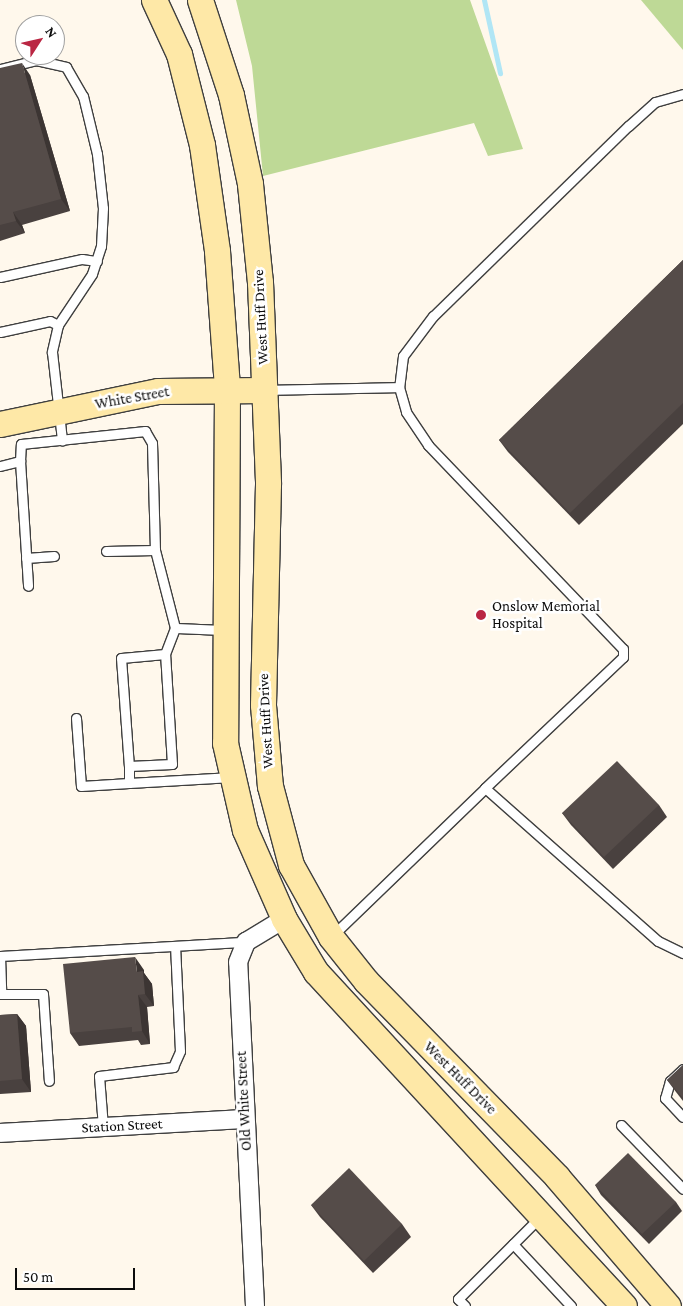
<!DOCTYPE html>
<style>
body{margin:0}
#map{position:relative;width:683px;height:1306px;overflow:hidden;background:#fff8ec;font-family:"Crimson Pro",serif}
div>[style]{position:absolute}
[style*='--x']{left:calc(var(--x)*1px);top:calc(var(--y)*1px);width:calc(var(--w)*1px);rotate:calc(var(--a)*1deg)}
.forest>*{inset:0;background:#bed996}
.stream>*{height:5px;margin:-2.5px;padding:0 2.5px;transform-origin:2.5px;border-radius:2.5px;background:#b1e6f5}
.roads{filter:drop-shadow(1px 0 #3f3f3f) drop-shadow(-1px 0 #3f3f3f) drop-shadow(0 1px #3f3f3f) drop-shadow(0 -1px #3f3f3f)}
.lane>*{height:9px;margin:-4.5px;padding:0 4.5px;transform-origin:4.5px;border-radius:4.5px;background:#fff}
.street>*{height:18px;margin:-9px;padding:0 9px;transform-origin:9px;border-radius:9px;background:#fff}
.secondary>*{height:25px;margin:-12.5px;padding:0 12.5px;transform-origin:12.5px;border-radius:12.5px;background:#fee8a7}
.wall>*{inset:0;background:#49413f}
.shaded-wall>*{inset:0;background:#3c3533}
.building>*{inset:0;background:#554c49}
.dots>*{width:14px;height:14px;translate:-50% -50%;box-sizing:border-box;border:2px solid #fff;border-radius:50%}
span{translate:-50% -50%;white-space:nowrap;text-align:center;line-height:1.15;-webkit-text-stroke:5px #fff;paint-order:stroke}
.street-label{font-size:15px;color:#0c0c0c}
.poi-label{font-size:15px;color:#0c0c0c}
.left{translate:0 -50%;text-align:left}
.north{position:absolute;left:15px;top:15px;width:50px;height:50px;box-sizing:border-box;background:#fff;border:1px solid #9e9e9e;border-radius:50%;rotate:55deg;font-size:14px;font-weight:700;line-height:20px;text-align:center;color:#0c0c0c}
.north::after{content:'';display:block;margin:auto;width:18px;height:22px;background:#ba2643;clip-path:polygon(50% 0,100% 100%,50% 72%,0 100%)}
.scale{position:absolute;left:15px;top:1268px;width:120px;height:22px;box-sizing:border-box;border:2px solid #0c0c0c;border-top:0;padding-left:6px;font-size:15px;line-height:18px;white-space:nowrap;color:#0c0c0c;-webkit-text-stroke:4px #fff;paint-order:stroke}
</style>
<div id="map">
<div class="forest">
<div style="clip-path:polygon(236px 0,470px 0,523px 149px,488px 156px,474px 123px,263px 176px,252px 66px)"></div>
<div style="clip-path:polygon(641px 0,683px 0,683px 50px)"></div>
</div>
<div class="stream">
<div style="--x:484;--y:0;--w:75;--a:77.6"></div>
</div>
<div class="roads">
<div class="lane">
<div style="--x:0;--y:69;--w:37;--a:-14"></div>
<div style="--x:36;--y:60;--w:31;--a:13"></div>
<div style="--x:66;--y:67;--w:34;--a:60"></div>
<div style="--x:83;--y:96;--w:60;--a:76.4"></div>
<div style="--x:97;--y:154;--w:54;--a:83.7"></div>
<div style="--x:103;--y:208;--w:38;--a:93"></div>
<div style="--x:101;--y:246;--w:29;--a:108"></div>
<div style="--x:92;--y:274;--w:61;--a:123.7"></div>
<div style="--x:58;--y:325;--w:28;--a:103"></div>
<div style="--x:52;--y:352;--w:89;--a:83.5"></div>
<div style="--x:683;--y:94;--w:29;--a:164"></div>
<div style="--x:655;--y:102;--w:36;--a:138"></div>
<div style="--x:628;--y:126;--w:272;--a:135.7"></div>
<div style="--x:433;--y:316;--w:50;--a:126.9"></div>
<div style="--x:403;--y:356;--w:31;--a:97"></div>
<div style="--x:399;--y:387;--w:26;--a:74"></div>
<div style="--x:406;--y:412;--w:40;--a:56"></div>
<div style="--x:428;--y:445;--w:282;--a:46.3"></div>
<div style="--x:623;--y:649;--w:8;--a:90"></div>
<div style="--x:623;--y:657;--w:190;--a:136.5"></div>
<div style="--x:485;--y:788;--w:231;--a:41.5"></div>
<div style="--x:658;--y:941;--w:28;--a:26"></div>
<div style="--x:0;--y:277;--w:84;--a:-12.4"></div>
<div style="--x:82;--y:259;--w:15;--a:8"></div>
<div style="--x:0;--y:332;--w:51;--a:-12.4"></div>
<div style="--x:50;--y:321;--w:9;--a:27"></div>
<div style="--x:267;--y:390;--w:132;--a:-1.3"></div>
<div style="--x:20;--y:461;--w:125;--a:86.3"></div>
<div style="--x:0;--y:466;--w:21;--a:-14"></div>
<div style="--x:20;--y:461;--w:17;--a:-87"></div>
<div style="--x:21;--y:444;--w:125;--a:-6"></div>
<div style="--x:145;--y:431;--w:14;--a:60"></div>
<div style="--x:152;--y:443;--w:107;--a:88.4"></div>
<div style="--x:155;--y:550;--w:81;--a:75.6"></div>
<div style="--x:106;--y:551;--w:49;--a:-1.2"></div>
<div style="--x:26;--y:558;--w:28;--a:-4"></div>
<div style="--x:165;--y:654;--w:44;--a:174.8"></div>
<div style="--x:121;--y:658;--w:108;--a:85.8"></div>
<div style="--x:129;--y:766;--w:43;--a:-2.7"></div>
<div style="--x:172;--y:764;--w:110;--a:-93.6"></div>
<div style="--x:165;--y:654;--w:28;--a:-69"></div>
<div style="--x:175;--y:628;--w:49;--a:2.3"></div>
<div style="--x:76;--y:718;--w:68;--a:85.8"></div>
<div style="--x:81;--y:786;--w:48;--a:-3.6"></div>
<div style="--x:129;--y:766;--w:17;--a:90"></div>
<div style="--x:129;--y:783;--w:103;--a:-3.3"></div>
<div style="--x:333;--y:935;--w:211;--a:-44"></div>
<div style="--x:0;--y:956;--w:246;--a:-3.3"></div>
<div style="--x:0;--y:956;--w:38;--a:88"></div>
<div style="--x:0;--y:994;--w:43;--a:0"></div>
<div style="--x:43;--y:994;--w:87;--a:86.1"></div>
<div style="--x:683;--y:1069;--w:18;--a:137"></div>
<div style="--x:670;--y:1081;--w:18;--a:106"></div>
<div style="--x:665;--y:1098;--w:26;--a:47"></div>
<div style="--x:621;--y:1125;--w:89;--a:45.9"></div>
<div style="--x:103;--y:1127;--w:51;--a:-94.5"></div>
<div style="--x:99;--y:1076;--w:75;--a:-6.9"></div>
<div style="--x:173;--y:1067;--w:17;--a:-66"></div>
<div style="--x:180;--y:1051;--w:105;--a:-92.7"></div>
<div style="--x:513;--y:1244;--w:85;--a:46.9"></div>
<div style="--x:465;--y:1306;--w:10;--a:-135"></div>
<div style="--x:458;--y:1299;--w:115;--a:-45"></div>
</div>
<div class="street">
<div style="--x:0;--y:1133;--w:244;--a:-3.3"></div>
<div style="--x:255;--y:1306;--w:344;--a:-92.8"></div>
<div style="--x:238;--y:962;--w:22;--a:-68"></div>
<div style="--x:246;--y:942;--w:44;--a:-31.2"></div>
</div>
<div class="secondary">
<div style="--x:154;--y:0;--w:60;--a:65.2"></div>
<div style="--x:179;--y:54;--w:94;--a:75.8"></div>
<div style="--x:202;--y:145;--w:107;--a:81.9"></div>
<div style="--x:217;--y:251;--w:137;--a:85.8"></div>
<div style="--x:227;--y:388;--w:355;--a:90.3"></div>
<div style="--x:225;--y:743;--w:89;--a:77.1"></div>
<div style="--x:245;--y:830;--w:97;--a:66.3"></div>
<div style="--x:284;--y:919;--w:62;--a:58.9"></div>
<div style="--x:316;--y:972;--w:454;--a:47.3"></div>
<div style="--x:200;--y:0;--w:100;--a:71.9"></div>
<div style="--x:231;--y:95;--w:91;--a:77.9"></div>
<div style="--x:250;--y:184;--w:99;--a:84.2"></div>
<div style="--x:260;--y:282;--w:202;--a:87.7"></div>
<div style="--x:268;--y:484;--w:221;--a:91.3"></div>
<div style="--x:263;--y:705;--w:81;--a:85.1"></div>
<div style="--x:270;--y:786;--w:82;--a:75.1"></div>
<div style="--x:291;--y:865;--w:82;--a:60.9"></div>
<div style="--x:331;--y:937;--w:56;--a:51.5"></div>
<div style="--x:366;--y:981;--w:274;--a:45.7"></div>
<div style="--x:557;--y:1177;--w:170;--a:49.3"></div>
<div style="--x:0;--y:424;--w:161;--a:-11.8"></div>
<div style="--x:158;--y:391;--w:107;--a:-0.5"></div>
</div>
</div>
<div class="wall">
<div style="clip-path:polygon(0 68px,30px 75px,70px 211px,22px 225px,25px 233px,0 241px)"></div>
<div style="clip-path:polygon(683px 260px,683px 424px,579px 525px,508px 452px,499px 440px)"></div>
<div style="clip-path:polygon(659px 805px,667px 817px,613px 869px,571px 825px,562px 813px)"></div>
<div style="clip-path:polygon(144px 970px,144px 973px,152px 984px,154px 1006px,147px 1007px,150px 1044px,141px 1045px,138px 1040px,79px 1046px,70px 1033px)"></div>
<div style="clip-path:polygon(17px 1014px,26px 1026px,31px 1092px,0 1094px,0 1015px)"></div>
<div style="clip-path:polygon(683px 1065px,683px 1101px,676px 1092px,667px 1080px)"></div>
<div style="clip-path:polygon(595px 1185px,676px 1202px,682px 1211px,649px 1244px,601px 1195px)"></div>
<div style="clip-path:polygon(311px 1205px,402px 1224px,411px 1237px,373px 1273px,320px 1217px)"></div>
</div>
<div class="shaded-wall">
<div style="clip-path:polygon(22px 63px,30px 75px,70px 211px,61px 199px)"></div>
<div style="clip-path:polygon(13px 212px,22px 225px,25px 233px,16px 221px)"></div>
<div style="clip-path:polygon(135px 957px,144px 970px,144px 973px,152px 984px,154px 1006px,145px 994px,137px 972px)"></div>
<div style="clip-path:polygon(138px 995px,147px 1007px,150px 1044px,142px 1031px)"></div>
<div style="clip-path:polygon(17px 1014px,26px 1026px,31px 1092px,22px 1079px)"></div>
</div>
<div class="building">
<div style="clip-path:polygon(22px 63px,61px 199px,13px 212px,16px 221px,0 225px,0 68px)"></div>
<div style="clip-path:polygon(683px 260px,683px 403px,570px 513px,499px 440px)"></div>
<div style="clip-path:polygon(617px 761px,659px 805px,604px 857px,562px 813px)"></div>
<div style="clip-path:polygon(135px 957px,137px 972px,143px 971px,145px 994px,138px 995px,142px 1031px,132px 1032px,132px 1027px,70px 1033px,63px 964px)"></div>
<div style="clip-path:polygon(17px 1014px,22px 1079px,0 1081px,0 1015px)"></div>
<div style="clip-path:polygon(683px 1065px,683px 1098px,667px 1080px)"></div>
<div style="clip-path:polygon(628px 1153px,676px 1202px,642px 1234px,595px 1185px)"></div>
<div style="clip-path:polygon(349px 1168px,402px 1224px,364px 1261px,311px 1205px)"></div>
</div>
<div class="dots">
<div style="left:481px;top:615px;background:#ba2643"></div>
</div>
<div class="street-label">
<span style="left:261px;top:317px;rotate:-93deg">West Huff Drive</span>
<span style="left:132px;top:398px;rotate:-10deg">White Street</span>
<span style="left:266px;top:721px;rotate:-93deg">West Huff Drive</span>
<span style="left:460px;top:1078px;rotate:45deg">West Huff Drive</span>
<span style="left:244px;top:1101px;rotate:-93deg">Old White Street</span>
<span style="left:122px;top:1126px;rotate:-3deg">Station Street</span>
</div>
<div class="poi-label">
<span class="left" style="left:492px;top:615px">Onslow Memorial<br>Hospital</span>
</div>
<div class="north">N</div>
<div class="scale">50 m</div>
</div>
